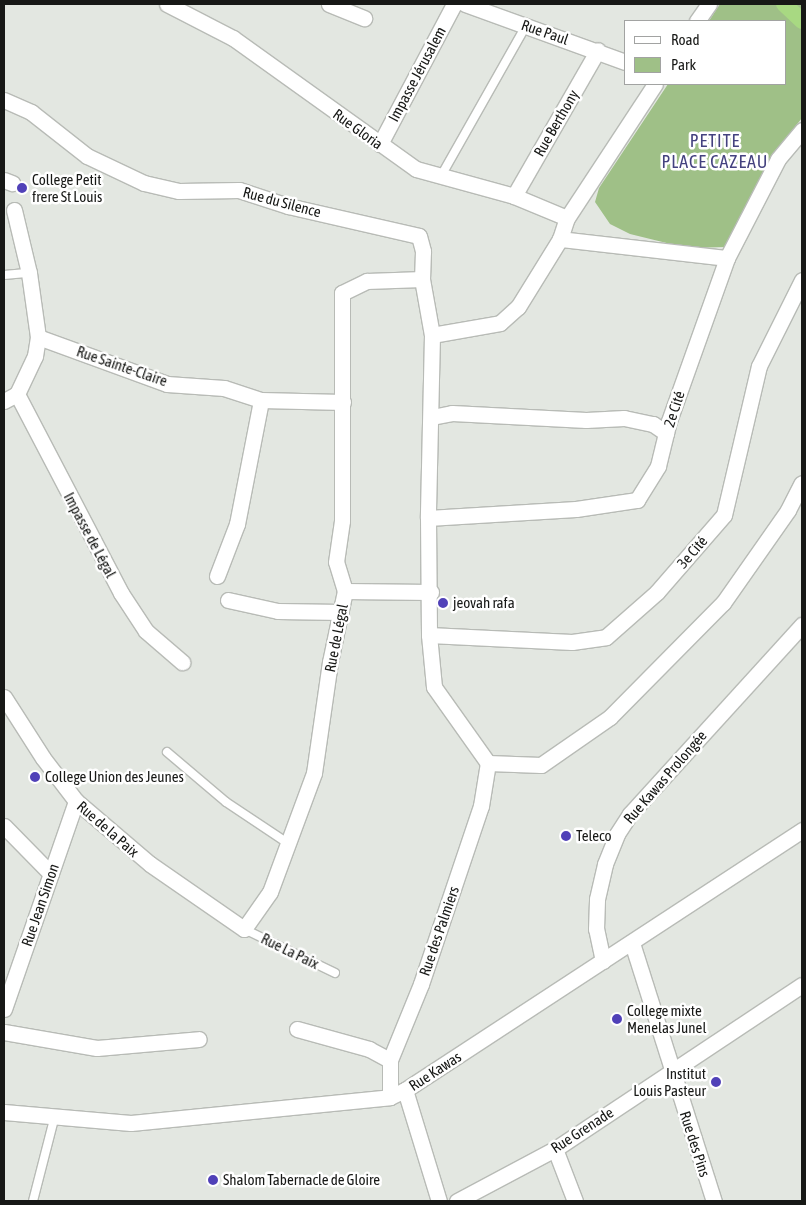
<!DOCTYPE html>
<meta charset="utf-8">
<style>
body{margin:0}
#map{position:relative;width:806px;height:1205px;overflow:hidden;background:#e3e7e1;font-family:"Asap Condensed",sans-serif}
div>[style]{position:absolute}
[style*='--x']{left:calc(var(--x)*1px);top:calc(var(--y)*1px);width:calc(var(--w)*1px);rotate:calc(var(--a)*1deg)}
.green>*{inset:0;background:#9fc087}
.canal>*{height:16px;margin:-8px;padding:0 8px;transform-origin:8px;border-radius:8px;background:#a8d982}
.roads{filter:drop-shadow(1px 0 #b8bbb6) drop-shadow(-1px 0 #b8bbb6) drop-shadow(0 1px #b8bbb6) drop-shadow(0 -1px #b8bbb6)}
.lane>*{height:8px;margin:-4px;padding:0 4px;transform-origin:4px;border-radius:4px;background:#fff}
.street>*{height:15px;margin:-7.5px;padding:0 7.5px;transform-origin:7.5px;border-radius:7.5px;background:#fff}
.dots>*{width:14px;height:14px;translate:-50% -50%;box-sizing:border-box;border:2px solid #fff;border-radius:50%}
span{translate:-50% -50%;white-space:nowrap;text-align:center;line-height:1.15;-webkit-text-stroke:5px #fff;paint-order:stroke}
.street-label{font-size:15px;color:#171816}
.poi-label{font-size:15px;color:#171816}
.left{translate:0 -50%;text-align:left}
.right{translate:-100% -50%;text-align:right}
.quarter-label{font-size:18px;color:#44427f;letter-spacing:1px}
.frame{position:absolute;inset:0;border:5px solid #171816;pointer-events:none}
.legend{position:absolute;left:624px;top:20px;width:162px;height:65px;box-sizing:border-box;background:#fff;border:1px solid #a2a3a2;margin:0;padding:6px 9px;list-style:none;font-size:15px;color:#171816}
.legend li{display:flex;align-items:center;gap:10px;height:25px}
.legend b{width:25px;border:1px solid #a2a3a2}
</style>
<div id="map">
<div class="green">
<div style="clip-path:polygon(720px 4px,802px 4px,802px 118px,774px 153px,725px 247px,687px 248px,630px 234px,610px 224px,595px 202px,599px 188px,668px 84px,785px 84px,785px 21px,709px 21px)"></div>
</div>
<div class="canal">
<div style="--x:784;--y:4;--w:25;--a:43"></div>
</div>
<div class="roads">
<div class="lane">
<div style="--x:441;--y:176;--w:172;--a:-60.5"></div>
<div style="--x:4;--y:275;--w:25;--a:-5"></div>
<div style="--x:167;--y:752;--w:77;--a:40.3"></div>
<div style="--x:226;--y:802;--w:76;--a:33.7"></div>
<div style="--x:244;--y:929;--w:101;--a:25.8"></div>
<div style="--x:33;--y:1201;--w:85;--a:-75.6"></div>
</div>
<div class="street">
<div style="--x:167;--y:4;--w:74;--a:27.3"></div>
<div style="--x:233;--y:38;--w:225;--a:35.6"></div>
<div style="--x:416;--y:169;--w:102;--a:15.4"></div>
<div style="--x:514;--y:196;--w:57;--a:22.5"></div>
<div style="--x:329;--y:4;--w:38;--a:22"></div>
<div style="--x:465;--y:4;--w:170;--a:19.9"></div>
<div style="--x:697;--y:21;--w:21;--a:-55"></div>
<div style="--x:4;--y:100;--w:30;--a:24"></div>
<div style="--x:31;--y:112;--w:71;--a:38.2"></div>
<div style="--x:87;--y:156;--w:63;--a:25.3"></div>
<div style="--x:144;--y:183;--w:36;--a:13"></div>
<div style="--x:179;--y:191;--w:60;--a:-1"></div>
<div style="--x:239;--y:190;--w:52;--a:18.1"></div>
<div style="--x:288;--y:206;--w:134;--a:12.9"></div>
<div style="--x:419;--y:236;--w:16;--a:75"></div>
<div style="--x:423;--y:251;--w:28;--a:92"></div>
<div style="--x:422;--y:279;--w:57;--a:79.9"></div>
<div style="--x:432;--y:335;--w:183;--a:91.3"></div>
<div style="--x:428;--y:518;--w:117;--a:89.5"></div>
<div style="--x:429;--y:635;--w:52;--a:84.5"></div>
<div style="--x:434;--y:687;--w:93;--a:54.6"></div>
<div style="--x:488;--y:763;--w:53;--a:2.2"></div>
<div style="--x:541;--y:765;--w:84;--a:-34.8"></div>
<div style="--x:610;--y:717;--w:161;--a:-45.3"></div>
<div style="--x:723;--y:603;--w:113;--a:-55"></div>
<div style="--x:788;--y:510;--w:30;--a:-63"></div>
<div style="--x:380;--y:144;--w:158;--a:-62.1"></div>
<div style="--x:4;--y:180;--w:9;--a:21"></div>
<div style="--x:514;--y:196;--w:168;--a:-60.1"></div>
<div style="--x:14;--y:210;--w:65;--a:76.6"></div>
<div style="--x:29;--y:273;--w:65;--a:82"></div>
<div style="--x:560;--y:239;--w:168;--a:6.5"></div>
<div style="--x:432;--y:335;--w:69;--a:-10"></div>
<div style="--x:500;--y:323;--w:24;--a:-42"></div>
<div style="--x:518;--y:307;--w:80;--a:-58.3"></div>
<div style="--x:560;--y:239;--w:22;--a:-72"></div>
<div style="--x:567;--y:218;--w:160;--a:-56.7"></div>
<div style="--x:17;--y:394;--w:225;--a:62.4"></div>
<div style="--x:121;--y:593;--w:45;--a:56.7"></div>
<div style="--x:146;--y:631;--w:48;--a:40.7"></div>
<div style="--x:4;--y:401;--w:15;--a:-28"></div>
<div style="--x:17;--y:394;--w:42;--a:-64.7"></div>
<div style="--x:35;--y:356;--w:19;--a:-81"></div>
<div style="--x:38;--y:337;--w:137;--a:20"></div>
<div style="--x:167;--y:384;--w:57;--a:4"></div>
<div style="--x:224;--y:388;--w:39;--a:18"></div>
<div style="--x:261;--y:400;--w:82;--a:1.4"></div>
<div style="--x:432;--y:417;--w:20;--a:-11"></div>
<div style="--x:452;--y:413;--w:134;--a:3"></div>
<div style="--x:586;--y:420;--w:38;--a:-3"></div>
<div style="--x:624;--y:418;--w:30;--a:12"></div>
<div style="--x:653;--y:424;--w:16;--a:35"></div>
<div style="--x:428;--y:518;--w:148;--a:-3.5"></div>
<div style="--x:576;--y:509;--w:62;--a:-8.4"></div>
<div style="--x:637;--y:500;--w:40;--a:-58"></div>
<div style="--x:658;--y:466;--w:46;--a:-76.3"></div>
<div style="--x:669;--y:421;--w:173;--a:-70.4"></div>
<div style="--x:727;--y:258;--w:111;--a:-62.7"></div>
<div style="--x:778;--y:159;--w:38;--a:-50"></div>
<div style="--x:217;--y:576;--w:56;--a:-69"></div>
<div style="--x:237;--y:524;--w:126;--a:-79"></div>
<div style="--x:345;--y:591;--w:86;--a:0.7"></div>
<div style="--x:228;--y:600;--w:51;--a:12.4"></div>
<div style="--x:278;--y:611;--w:63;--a:0.9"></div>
<div style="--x:429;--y:635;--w:143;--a:2.8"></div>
<div style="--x:572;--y:642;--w:34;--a:-8"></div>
<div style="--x:606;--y:637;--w:68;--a:-41.4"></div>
<div style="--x:657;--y:592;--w:102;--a:-49"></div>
<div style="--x:724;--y:515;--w:153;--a:-76.8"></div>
<div style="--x:759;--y:366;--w:96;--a:-63.4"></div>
<div style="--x:4;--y:697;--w:72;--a:57.4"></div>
<div style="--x:43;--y:758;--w:54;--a:52.5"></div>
<div style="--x:76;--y:801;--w:97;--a:40.4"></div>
<div style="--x:150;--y:864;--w:114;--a:34.7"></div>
<div style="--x:244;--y:929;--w:45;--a:-54.9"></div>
<div style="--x:270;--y:892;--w:127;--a:-69.7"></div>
<div style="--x:314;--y:773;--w:112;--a:-81.8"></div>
<div style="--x:330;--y:662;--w:73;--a:-78.1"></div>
<div style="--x:345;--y:591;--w:30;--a:-107"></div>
<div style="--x:336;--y:562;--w:41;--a:-81.7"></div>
<div style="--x:342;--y:521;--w:228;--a:-90"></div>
<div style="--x:342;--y:293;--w:28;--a:-26"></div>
<div style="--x:367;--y:281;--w:55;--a:-2.1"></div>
<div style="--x:4;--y:826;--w:67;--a:45.6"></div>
<div style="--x:632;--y:943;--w:271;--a:72.4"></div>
<div style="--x:603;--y:961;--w:33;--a:-102"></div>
<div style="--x:596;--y:929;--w:30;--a:-88"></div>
<div style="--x:597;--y:899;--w:36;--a:-77"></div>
<div style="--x:605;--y:864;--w:32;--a:-68"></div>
<div style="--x:617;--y:834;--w:24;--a:-57"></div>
<div style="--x:630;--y:814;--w:256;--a:-47.7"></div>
<div style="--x:4;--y:1009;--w:220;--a:-70.9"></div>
<div style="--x:297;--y:1029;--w:75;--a:15.5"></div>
<div style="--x:369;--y:1049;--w:24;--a:28"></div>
<div style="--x:4;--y:1032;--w:94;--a:9.8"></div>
<div style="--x:97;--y:1048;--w:102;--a:-5"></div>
<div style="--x:405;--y:1090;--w:116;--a:73"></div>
<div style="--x:390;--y:1097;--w:37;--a:-90"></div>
<div style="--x:390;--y:1060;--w:82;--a:-67.8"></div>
<div style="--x:421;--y:984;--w:188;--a:-71.4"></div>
<div style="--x:481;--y:806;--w:44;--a:-80.8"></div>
<div style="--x:4;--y:1112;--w:127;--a:5"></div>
<div style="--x:131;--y:1123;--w:260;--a:-5.7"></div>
<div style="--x:390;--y:1097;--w:17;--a:-25"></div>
<div style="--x:405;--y:1090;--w:475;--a:-33.2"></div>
<div style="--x:555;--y:1149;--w:56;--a:69"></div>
<div style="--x:457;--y:1201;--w:111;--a:-28"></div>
<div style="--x:555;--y:1149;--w:296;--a:-33.6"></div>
</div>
</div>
<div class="dots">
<div style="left:22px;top:188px;background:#5041b8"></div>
<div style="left:443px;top:603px;background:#5041b8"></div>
<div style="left:35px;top:777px;background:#5041b8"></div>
<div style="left:566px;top:836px;background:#5041b8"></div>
<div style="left:617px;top:1019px;background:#5041b8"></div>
<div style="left:716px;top:1082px;background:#5041b8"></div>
<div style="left:213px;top:1180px;background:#5041b8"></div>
</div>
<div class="street-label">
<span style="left:545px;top:32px;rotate:19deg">Rue Paul</span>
<span style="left:417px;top:74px;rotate:-62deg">Impasse Jérusalem</span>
<span style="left:556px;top:123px;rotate:-60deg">Rue Berthony</span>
<span style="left:358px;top:129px;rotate:36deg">Rue Gloria</span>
<span style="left:282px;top:202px;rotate:15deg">Rue du Silence</span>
<span style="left:122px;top:366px;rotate:19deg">Rue Sainte-Claire</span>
<span style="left:674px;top:409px;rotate:-72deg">2e Cité</span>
<span style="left:90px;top:535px;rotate:62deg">Impasse de Légal</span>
<span style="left:692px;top:552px;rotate:-49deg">3e Cité</span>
<span style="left:336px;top:638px;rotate:-79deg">Rue de Légal</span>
<span style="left:665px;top:777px;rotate:-49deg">Rue Kawas Prolongée</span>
<span style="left:108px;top:829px;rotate:41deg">Rue de la Paix</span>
<span style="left:40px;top:905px;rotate:-71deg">Rue Jean Simon</span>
<span style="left:439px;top:931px;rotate:-71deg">Rue des Palmiers</span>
<span style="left:290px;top:951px;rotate:26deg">Rue La Paix</span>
<span style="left:435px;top:1071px;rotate:-33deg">Rue Kawas</span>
<span style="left:582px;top:1130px;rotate:-33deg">Rue Grenade</span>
<span style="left:695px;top:1144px;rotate:72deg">Rue des Pins</span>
</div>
<div class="poi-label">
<span class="left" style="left:32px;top:188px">College Petit<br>frere St Louis</span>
<span class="left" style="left:453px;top:603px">jeovah rafa</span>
<span class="left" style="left:45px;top:777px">College Union des Jeunes</span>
<span class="left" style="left:576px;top:836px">Teleco</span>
<span class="left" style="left:627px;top:1019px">College mixte<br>Menelas Junel</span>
<span class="right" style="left:706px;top:1082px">Institut<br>Louis Pasteur</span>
<span class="left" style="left:223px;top:1180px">Shalom Tabernacle de Gloire</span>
</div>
<div class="quarter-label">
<span style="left:715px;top:152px">PETITE<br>PLACE CAZEAU</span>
</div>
<div class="frame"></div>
<ul class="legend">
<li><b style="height:6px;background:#fff"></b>Road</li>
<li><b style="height:14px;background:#9fc087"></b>Park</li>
</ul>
</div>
